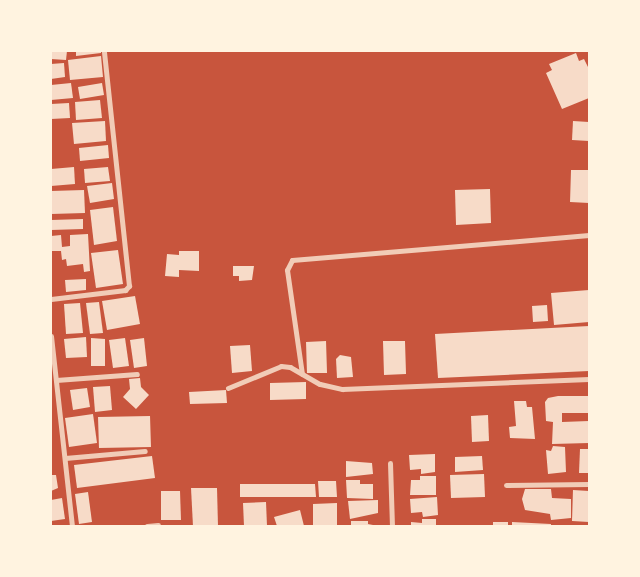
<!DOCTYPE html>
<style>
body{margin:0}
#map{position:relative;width:640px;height:577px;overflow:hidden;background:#c8553d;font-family:Karla,sans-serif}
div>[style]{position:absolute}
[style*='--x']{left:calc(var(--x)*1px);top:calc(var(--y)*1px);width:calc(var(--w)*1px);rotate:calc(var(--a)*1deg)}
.building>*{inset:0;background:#f7dbc8}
.minor>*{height:5px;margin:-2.5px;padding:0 2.5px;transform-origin:2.5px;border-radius:2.5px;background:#f1ccb7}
span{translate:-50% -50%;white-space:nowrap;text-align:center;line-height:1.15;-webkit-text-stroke:4px #fff3e0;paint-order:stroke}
.frame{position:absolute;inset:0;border:52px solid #fff3e0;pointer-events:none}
</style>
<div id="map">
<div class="building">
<div style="clip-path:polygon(51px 51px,67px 51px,66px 60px,51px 59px)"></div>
<div style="clip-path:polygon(76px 51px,101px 51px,101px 53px,76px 56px)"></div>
<div style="clip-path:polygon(576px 53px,579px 61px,584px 59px,589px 69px,589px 98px,562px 109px,546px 73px,552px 70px,549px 64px)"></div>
<div style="clip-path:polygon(101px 56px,103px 77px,70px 80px,68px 60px)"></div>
<div style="clip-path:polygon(64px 63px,65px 77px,51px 79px,51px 64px)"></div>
<div style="clip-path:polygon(71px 83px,73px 98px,51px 100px,51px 85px)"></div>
<div style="clip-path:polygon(102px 83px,104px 95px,80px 99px,78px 87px)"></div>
<div style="clip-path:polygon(100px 100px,102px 118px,76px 120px,75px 102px)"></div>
<div style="clip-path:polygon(69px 103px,70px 118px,51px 119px,51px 104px)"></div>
<div style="clip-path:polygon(105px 121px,106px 141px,74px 144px,72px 123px)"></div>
<div style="clip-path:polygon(573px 121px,589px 122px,589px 141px,572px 140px)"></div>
<div style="clip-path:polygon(108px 145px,109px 158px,80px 161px,79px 148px)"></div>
<div style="clip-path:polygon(74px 167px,75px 184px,51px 186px,51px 169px)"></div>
<div style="clip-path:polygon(108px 167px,110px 181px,85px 183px,84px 169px)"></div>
<div style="clip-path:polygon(571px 170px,589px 170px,589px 203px,570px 202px)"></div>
<div style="clip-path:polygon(112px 183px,114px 199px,90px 203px,87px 186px)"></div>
<div style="clip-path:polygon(490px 189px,491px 223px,456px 225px,455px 190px)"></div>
<div style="clip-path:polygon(84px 190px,85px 213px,51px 214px,51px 191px)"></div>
<div style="clip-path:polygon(113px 207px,117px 241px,94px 245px,90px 210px)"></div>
<div style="clip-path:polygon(83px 219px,83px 229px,51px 230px,51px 220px)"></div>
<div style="clip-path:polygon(88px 234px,90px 271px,84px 272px,83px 264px,67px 266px,66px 259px,62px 260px,61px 251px,52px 251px,51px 236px,61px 235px,62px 247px,70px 246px,70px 235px)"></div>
<div style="clip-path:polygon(118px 250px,123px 284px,96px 288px,91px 253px)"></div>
<div style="clip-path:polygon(179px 251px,199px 251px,199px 271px,179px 270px,179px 277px,165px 276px,167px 254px,179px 255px)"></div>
<div style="clip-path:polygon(233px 266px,254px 266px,252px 280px,239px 281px,239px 276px,233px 276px)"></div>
<div style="clip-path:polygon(86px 279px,86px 290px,66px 292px,65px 280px)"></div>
<div style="clip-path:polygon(589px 290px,589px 322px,554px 325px,551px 293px)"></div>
<div style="clip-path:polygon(135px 296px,140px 324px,107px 330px,102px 301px)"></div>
<div style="clip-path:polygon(99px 302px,103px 333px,90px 334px,86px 303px)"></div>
<div style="clip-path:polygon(80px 303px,83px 333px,66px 334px,64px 304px)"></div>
<div style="clip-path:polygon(547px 305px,548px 321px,533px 322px,532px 306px)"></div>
<div style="clip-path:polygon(589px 326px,589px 371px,438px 378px,435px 334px)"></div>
<div style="clip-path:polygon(86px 337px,87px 357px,66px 358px,64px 339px)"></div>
<div style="clip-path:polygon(91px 338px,105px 339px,105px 366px,91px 366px)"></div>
<div style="clip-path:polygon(125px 338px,129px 366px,113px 368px,109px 340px)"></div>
<div style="clip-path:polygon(144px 338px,147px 366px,134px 368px,130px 340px)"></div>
<div style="clip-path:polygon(326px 341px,327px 373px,307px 373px,306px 342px)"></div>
<div style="clip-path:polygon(383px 341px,405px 341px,406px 374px,384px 375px)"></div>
<div style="clip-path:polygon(250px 345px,252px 371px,232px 373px,230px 346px)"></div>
<div style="clip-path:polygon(340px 355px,351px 357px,353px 377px,337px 378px,336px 359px)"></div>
<div style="clip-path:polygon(140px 378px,141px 387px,149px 395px,136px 409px,123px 397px,130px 389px,129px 379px)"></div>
<div style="clip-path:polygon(306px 382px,306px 399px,270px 400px,270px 383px)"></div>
<div style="clip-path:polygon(110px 386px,112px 410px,95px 412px,93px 387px)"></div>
<div style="clip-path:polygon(87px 388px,90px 407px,73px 410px,70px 390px)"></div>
<div style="clip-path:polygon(226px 390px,227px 403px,190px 404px,189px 392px)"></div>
<div style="clip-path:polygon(558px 396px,589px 396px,589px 413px,562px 413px,562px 422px,589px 421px,589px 443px,552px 444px,553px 422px,546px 421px,545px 402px,548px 398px)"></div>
<div style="clip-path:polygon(514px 401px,526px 401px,527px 407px,532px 407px,535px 439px,510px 438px,509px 427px,516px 426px)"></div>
<div style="clip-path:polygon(93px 414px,97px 443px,69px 447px,65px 418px)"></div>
<div style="clip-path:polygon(488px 415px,489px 441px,472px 442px,471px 416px)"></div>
<div style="clip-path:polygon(150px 416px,151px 447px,99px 448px,98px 417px)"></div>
<div style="clip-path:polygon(553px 446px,565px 447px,566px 472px,548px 474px,546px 450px,551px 451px)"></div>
<div style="clip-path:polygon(580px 449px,589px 449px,589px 473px,579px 473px)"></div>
<div style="clip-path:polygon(435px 454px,435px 472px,421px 474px,421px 469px,410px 470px,409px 455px)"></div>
<div style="clip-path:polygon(152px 456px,155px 478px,77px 488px,74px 465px)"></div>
<div style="clip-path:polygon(482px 456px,483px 470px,455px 472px,455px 457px)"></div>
<div style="clip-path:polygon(346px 461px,372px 463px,373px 474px,346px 477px)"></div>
<div style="clip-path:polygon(484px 474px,485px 497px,451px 498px,450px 475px)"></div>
<div style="clip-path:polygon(51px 475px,56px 475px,58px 488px,51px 491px)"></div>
<div style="clip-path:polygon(420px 476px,436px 476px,436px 495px,410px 495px,411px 480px,420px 480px)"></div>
<div style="clip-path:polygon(346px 480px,360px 480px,360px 484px,373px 484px,373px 499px,347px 498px)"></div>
<div style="clip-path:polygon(318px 481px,336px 481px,337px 497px,319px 497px)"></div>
<div style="clip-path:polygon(240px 484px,315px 484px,316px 497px,240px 497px)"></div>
<div style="clip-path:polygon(191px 488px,217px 488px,218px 526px,193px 526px)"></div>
<div style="clip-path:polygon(525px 489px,551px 489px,552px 498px,571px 499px,571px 518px,551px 520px,550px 514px,525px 510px,522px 499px)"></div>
<div style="clip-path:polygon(573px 490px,589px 491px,589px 522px,572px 521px)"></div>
<div style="clip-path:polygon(161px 491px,180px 491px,181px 520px,161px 520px)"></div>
<div style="clip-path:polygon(88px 492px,92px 522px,79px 524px,75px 494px)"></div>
<div style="clip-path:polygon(437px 497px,438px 515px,423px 517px,422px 512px,411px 513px,410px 499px)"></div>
<div style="clip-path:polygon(62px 498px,65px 519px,51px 521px,51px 500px)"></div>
<div style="clip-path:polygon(378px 500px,378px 513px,350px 519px,348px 501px)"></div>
<div style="clip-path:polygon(266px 502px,267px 526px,244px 526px,243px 503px)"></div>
<div style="clip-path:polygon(337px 503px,337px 526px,313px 526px,313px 504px)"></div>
<div style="clip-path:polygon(300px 510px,304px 526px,277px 526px,274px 517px)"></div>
<div style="clip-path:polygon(422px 519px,436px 519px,436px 526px,411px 526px,411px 522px,422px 523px)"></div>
<div style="clip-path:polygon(351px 521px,368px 521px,368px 524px,378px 526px,351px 526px)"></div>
<div style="clip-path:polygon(493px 522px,508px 522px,508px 526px,493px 526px)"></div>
<div style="clip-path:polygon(512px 522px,551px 524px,551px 526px,512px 526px)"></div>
</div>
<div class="minor">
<div style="--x:51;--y:299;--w:75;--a:-6.9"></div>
<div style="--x:125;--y:290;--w:6;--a:-45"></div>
<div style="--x:129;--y:286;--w:236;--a:-96.1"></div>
<div style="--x:51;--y:336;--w:191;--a:83.7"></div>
<div style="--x:302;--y:374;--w:105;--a:-98.2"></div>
<div style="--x:287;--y:270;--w:11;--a:-63"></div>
<div style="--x:292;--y:260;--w:298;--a:-4.8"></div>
<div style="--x:56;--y:380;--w:81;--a:-4.2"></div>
<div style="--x:228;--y:388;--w:57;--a:-22.5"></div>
<div style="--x:281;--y:366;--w:9;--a:6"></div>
<div style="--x:290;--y:367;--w:34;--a:30"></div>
<div style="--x:320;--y:384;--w:23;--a:13"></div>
<div style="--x:342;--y:389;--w:247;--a:-2.3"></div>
<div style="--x:65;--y:458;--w:80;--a:-5"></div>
<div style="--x:390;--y:463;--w:63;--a:88.2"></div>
<div style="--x:506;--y:485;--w:83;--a:-0.7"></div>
<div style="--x:147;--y:526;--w:11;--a:-5"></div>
</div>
<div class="frame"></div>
</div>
